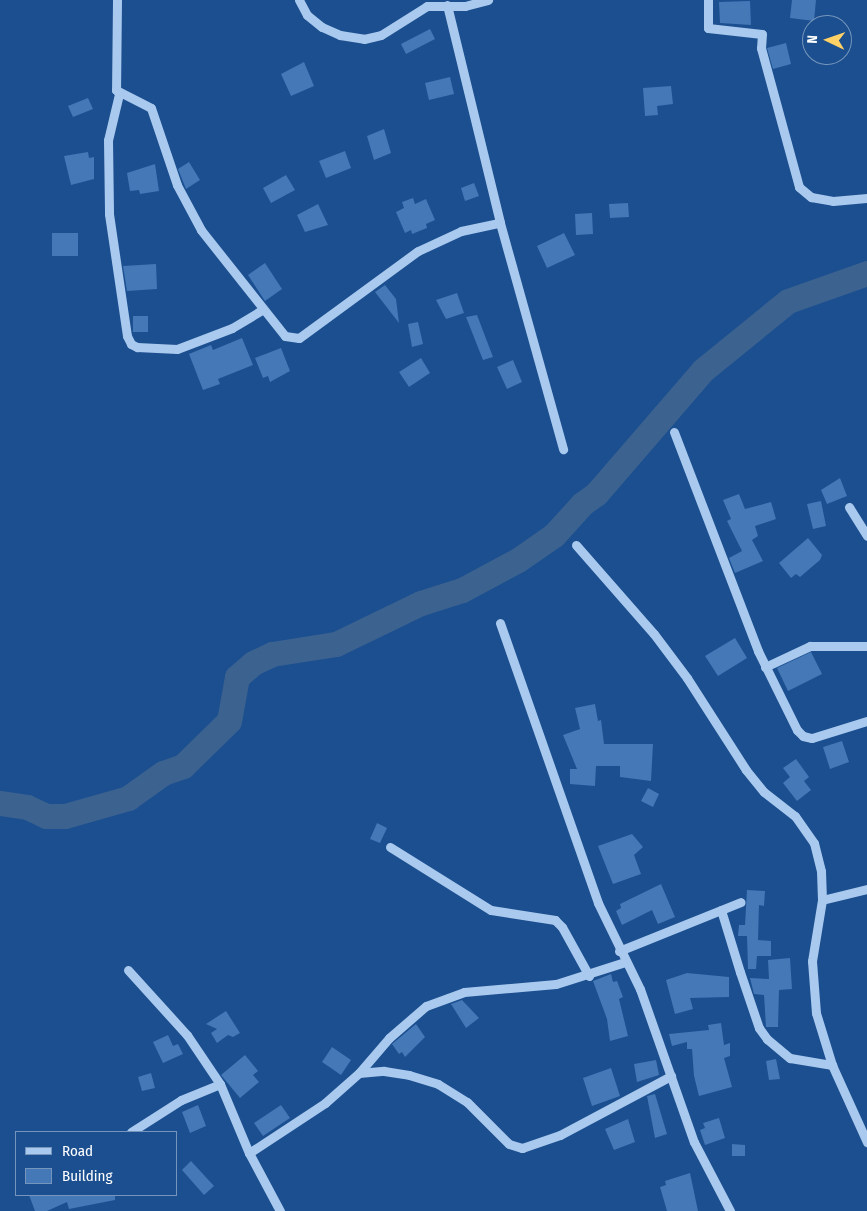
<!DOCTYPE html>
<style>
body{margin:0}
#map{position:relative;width:867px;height:1211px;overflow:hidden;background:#1b4f8f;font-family:"Fira Sans Condensed",sans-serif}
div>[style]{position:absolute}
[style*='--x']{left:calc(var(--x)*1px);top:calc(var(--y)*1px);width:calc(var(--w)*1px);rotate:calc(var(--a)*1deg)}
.river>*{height:25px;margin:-12.5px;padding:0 12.5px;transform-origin:12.5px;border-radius:12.5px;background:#3c6290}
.building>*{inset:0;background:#4478b7}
.minor>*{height:9px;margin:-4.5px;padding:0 4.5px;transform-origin:4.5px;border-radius:4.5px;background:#a9c9ee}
span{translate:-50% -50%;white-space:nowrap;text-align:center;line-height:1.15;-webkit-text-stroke:4px #1b4f8f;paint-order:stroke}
.legend{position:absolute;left:15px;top:1131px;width:162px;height:65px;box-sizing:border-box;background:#1b4f8f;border:1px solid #7695bc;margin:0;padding:6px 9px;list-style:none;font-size:15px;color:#fff}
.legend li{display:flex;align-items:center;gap:10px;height:25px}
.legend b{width:25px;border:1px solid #7695bc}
.north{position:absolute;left:802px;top:15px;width:50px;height:50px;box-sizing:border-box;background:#1b4f8f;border:1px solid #7695bc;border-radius:50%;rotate:273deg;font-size:14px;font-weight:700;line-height:20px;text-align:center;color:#fff}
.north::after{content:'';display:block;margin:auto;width:18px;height:22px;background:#ffd166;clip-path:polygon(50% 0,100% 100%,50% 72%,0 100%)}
</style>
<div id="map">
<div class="river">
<div style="--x:0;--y:803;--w:27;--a:8"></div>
<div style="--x:27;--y:807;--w:21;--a:25"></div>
<div style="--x:46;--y:816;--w:19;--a:0"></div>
<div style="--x:65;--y:816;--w:66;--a:-15.9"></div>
<div style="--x:128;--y:798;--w:43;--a:-35.5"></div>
<div style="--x:163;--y:773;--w:21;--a:-19"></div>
<div style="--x:183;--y:766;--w:64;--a:-44.4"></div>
<div style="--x:229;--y:721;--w:45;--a:-79.7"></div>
<div style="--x:237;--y:677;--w:21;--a:-41"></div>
<div style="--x:253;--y:663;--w:21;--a:-25"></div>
<div style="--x:272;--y:654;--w:65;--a:-8.9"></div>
<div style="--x:336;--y:644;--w:94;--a:-25.8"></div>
<div style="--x:421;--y:603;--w:43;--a:-17.6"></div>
<div style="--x:462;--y:590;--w:64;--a:-28.2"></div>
<div style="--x:518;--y:560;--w:44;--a:-34.8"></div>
<div style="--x:554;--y:535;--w:42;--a:-47.9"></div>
<div style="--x:582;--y:504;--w:17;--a:-36"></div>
<div style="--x:596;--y:494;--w:164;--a:-49.2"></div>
<div style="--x:703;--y:370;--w:109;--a:-39.1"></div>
<div style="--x:788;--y:301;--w:84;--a:-19.5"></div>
</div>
<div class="building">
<div style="clip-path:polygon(792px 0,816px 0,814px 21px,790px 18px)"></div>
<div style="clip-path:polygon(750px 1px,751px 25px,720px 23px,719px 2px)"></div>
<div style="clip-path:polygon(430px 29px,435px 39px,406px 54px,401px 44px)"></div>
<div style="clip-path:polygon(786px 43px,791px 64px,773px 69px,767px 48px)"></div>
<div style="clip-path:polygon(304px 62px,314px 86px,291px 96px,281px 74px)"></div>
<div style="clip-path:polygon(450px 77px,454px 94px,429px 100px,425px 83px)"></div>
<div style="clip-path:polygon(671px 86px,673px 104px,657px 106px,658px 115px,645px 116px,643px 88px)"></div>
<div style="clip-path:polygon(88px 98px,93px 109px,73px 117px,68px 106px)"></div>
<div style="clip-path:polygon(384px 129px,391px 153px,374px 160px,367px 136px)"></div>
<div style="clip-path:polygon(345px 151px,351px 168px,326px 178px,319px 161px)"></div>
<div style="clip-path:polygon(88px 152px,89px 158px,94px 157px,94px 179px,71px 185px,64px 156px)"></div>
<div style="clip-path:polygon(189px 162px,200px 180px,186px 189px,178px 169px)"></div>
<div style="clip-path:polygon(155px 164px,159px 191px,140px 194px,139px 190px,130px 191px,127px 173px)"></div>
<div style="clip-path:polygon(286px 175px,295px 190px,271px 203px,263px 188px)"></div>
<div style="clip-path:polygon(474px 183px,479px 196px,465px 201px,461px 188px)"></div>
<div style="clip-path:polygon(413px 198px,415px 204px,426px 199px,435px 220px,426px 224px,427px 228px,412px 234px,411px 230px,405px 233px,396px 212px,404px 208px,402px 202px)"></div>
<div style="clip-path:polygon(628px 203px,629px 217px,610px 218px,609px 204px)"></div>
<div style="clip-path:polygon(318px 204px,328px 225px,305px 232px,297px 215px)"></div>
<div style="clip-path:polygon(592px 213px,593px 234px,576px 235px,575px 214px)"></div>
<div style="clip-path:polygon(52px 233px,78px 233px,78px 256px,52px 256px)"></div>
<div style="clip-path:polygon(564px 233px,575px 255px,547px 268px,537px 246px)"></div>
<div style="clip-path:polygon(265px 263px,282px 289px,265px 301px,248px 275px)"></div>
<div style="clip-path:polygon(156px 264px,157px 289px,127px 291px,123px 266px)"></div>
<div style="clip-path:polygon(385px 285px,396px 299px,399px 323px,375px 292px)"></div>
<div style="clip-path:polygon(457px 293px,464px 313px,446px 319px,436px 300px)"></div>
<div style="clip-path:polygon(477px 315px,493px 357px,483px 360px,466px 317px)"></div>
<div style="clip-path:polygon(133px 316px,148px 316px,148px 332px,133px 332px)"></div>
<div style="clip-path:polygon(418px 322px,423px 344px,412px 347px,408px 324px)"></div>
<div style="clip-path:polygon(242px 338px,253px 365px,218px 379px,220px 384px,203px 390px,189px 354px,211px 345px,213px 350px)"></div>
<div style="clip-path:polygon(281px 348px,290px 371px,270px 382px,268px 376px,263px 378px,255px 358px)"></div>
<div style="clip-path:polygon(421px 358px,430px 373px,409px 387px,399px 372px)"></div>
<div style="clip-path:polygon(513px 360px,522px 382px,507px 389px,497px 367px)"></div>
<div style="clip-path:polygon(840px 478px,847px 496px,827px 504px,821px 490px)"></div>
<div style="clip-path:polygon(739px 494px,745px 509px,771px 502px,776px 519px,755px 526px,758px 536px,752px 540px,763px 561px,735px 573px,729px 558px,742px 551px,727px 521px,731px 519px,723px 500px)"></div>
<div style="clip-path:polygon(821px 501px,826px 526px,813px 529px,807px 504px)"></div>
<div style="clip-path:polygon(808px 538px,822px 555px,820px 560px,800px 577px,796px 574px,791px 578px,779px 563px)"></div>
<div style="clip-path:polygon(735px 638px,747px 658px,718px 676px,705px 656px)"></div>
<div style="clip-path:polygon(811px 652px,822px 674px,788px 691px,777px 668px)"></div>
<div style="clip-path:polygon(595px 704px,598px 721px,601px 720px,604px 744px,653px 744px,651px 781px,620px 777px,620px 766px,596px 766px,595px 786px,570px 784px,570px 769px,577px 769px,563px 735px,580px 729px,575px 708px)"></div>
<div style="clip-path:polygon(842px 741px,849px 762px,830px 769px,823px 747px)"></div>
<div style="clip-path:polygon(796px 759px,809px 777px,804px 781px,811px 790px,797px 801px,783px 783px,790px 777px,783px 768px)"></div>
<div style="clip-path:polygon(648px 788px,659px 794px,653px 807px,641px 801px)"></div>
<div style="clip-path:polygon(377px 823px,387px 828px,380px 843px,370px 839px)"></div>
<div style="clip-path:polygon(632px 834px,643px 847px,634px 855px,641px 874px,613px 884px,598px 846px)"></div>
<div style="clip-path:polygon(661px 884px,675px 917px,658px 924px,652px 910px,622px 925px,616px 911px,621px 908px,620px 904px)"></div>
<div style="clip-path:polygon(747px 890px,765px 891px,764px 906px,759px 905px,758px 940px,771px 941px,771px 956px,757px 956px,756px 969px,748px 969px,747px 936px,738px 936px,739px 925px,745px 925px)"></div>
<div style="clip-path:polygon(790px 958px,792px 989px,779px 990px,778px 1027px,766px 1027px,764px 995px,754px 994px,750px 978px,769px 979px,768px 960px)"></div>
<div style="clip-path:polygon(687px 973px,729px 977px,729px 997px,690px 998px,693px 1009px,675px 1014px,666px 980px)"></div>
<div style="clip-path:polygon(611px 974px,613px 982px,617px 981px,623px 997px,619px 999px,628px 1036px,610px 1041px,607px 1019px,593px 981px)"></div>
<div style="clip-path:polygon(462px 1000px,479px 1018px,466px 1028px,451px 1004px)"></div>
<div style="clip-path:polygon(226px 1011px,240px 1033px,233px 1037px,228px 1035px,217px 1043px,211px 1033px,217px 1029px,206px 1024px)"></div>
<div style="clip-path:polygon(721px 1023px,724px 1045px,730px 1043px,730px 1056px,724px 1058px,732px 1087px,699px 1096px,694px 1076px,692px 1049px,687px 1049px,687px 1042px,672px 1046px,669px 1034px,709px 1030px,708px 1025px)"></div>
<div style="clip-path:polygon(416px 1024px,425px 1037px,405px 1057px,402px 1052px,399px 1054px,392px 1044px)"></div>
<div style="clip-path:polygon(168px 1035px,173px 1046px,178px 1044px,183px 1054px,163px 1063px,153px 1042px)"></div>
<div style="clip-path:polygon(332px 1047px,351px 1060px,341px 1075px,322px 1062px)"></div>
<div style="clip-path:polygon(245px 1055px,258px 1071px,253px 1075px,259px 1082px,240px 1098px,221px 1075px)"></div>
<div style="clip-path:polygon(776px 1059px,780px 1079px,769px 1080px,766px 1061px)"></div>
<div style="clip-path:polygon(656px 1060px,659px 1075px,637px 1082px,634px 1064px)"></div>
<div style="clip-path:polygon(611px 1068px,620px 1096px,592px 1106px,583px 1078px)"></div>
<div style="clip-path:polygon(151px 1073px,155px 1088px,142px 1091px,138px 1077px)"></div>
<div style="clip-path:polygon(655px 1094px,667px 1134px,655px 1138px,647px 1096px)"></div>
<div style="clip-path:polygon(198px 1105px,206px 1126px,190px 1133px,182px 1112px)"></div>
<div style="clip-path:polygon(281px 1105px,290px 1118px,263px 1136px,254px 1123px)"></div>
<div style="clip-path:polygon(719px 1118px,725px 1138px,705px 1145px,700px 1130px,705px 1128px,703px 1123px)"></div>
<div style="clip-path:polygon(628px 1119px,635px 1142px,614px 1150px,605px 1129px)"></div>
<div style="clip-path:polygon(732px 1144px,745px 1145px,745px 1156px,732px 1156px)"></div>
<div style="clip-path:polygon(191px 1161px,214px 1186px,204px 1195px,182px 1170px)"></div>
<div style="clip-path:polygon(690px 1173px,698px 1211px,667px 1211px,660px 1187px,666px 1185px,665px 1181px)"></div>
<div style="clip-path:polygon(29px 1195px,115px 1195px,115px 1200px,69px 1209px,67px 1202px,47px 1211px,35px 1211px)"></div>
</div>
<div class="minor">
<div style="--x:117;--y:0;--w:90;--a:90.6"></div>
<div style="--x:116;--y:90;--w:39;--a:27"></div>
<div style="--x:151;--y:108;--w:81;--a:71.3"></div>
<div style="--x:177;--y:185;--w:51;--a:61.9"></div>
<div style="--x:201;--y:230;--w:135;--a:51.6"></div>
<div style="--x:285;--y:336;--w:14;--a:8"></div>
<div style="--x:299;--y:338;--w:147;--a:-36.2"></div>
<div style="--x:418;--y:251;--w:47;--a:-24.9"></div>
<div style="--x:461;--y:231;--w:40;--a:-12"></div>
<div style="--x:299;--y:0;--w:17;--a:62"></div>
<div style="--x:307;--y:15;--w:19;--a:39"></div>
<div style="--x:322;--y:27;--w:20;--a:24"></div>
<div style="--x:340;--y:35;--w:24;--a:9"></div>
<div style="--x:364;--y:39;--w:17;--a:-13"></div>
<div style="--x:381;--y:35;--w:54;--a:-32.2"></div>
<div style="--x:427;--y:6;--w:38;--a:0"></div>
<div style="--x:465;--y:6;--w:24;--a:-15"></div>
<div style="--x:708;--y:0;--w:28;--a:90"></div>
<div style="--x:708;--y:28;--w:54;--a:6.3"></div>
<div style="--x:762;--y:34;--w:14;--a:94"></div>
<div style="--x:761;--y:48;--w:144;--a:74.7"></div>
<div style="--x:799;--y:187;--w:16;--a:40"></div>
<div style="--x:811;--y:197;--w:22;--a:10"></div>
<div style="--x:833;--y:201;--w:34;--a:-5"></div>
<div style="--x:447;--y:5;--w:224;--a:76.3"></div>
<div style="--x:500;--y:223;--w:235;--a:74.4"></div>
<div style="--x:119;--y:94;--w:47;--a:103.4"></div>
<div style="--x:108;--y:140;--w:74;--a:89.2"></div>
<div style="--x:109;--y:214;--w:123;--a:81.6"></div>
<div style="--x:127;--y:336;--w:9;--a:63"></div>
<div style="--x:131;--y:344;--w:7;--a:27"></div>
<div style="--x:137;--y:347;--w:40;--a:2.9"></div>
<div style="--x:177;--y:349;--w:59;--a:-20.9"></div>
<div style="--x:232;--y:328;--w:35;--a:-31"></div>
<div style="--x:674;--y:432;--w:235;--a:69"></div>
<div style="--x:758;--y:651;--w:88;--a:63.7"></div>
<div style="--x:797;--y:730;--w:8;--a:45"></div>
<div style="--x:803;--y:736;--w:9;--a:13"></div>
<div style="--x:812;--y:738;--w:58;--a:-17.2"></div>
<div style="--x:849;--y:507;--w:34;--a:58"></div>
<div style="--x:576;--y:545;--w:118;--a:48.8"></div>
<div style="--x:654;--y:634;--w:55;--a:53.1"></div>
<div style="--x:687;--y:678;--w:109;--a:57.3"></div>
<div style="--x:746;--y:770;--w:28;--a:51"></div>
<div style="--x:764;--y:792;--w:39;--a:38"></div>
<div style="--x:795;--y:816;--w:33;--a:55"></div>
<div style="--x:814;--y:843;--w:29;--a:76"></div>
<div style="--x:821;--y:871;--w:29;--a:88"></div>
<div style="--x:822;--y:900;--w:62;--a:99.3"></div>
<div style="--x:812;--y:961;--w:52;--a:85.6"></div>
<div style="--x:816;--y:1013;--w:54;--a:72.9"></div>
<div style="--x:832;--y:1065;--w:85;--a:65.6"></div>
<div style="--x:500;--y:623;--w:297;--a:70.7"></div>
<div style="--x:598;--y:903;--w:96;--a:64"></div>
<div style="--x:640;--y:989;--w:162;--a:70.6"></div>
<div style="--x:694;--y:1142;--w:78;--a:62.4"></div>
<div style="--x:765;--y:667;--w:50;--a:-25"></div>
<div style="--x:810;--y:646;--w:57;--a:0"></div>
<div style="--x:390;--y:847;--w:119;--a:32"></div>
<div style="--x:491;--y:910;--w:65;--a:8.9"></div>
<div style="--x:555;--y:920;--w:10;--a:45"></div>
<div style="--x:562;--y:927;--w:56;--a:61.1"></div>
<div style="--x:822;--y:900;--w:46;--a:-13.7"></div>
<div style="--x:721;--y:910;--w:65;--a:73"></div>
<div style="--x:740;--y:972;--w:59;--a:71.3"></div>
<div style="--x:759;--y:1028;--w:14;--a:54"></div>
<div style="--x:767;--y:1039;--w:30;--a:40"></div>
<div style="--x:790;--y:1058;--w:43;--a:9.5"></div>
<div style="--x:619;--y:951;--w:131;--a:-21.9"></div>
<div style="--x:128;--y:970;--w:88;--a:47.8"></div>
<div style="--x:187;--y:1035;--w:59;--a:56"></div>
<div style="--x:220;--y:1084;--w:75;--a:67.2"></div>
<div style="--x:249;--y:1153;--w:66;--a:61.9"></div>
<div style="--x:359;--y:1073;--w:46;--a:-49.4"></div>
<div style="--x:389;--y:1038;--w:49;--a:-40.9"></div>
<div style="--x:426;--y:1006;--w:40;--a:-20.2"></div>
<div style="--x:464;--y:992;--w:92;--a:-5"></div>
<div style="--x:556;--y:984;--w:72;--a:-17.7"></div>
<div style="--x:131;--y:1132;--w:59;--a:-32.6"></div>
<div style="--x:181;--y:1100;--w:42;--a:-22.3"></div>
<div style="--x:249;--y:1153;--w:91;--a:-33.3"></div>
<div style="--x:325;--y:1103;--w:45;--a:-41.4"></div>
<div style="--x:359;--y:1073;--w:25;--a:-5"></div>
<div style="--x:384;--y:1071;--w:25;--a:9"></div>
<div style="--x:409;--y:1075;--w:30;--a:17"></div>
<div style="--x:438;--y:1084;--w:34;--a:32"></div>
<div style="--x:467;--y:1102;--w:59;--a:45"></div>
<div style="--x:509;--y:1144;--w:14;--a:17"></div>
<div style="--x:522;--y:1148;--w:40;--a:-18.9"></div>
<div style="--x:560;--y:1135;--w:126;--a:-28"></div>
</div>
<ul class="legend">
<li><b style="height:6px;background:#a9c9ee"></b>Road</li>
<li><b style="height:14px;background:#4478b7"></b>Building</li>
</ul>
<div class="north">N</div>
</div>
